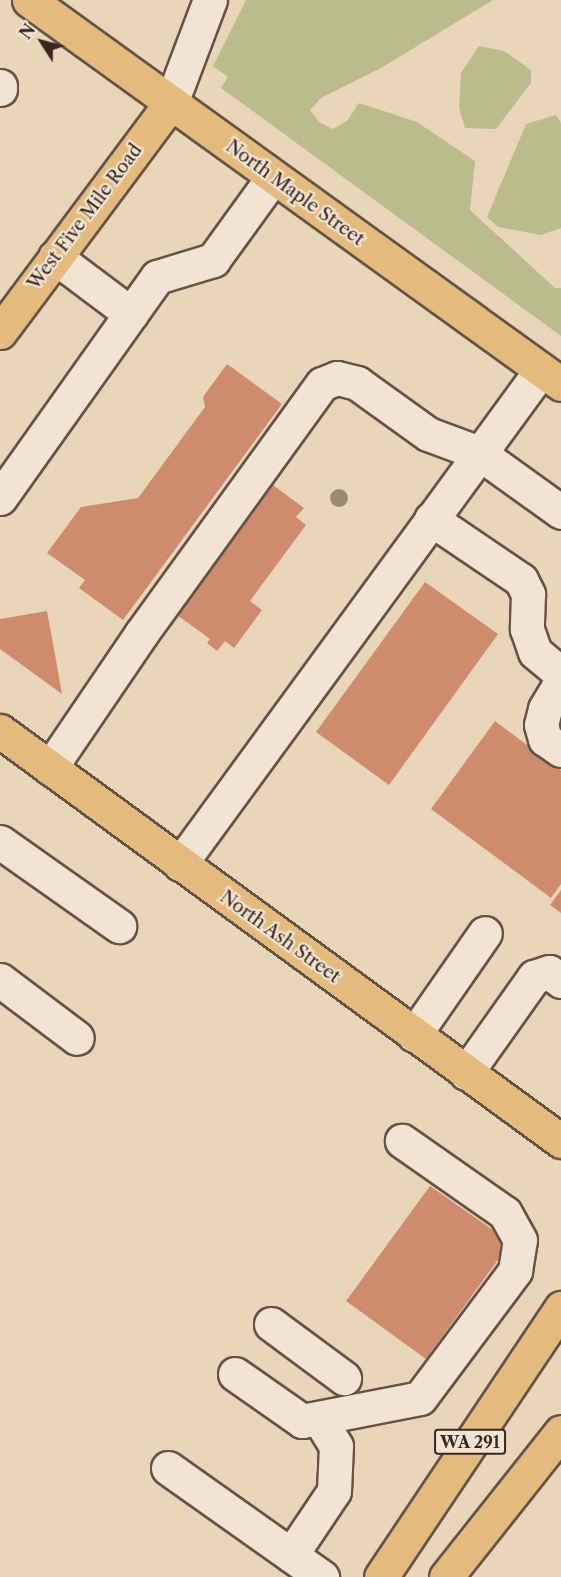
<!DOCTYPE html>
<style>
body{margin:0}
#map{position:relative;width:561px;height:1577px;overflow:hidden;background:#e9d6b9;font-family:"Libre Caslon Text",serif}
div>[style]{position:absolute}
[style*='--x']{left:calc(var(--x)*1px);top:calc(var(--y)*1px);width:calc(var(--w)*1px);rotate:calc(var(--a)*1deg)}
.green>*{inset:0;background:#bbbc8c}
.building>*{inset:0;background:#cf8c6c}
.roads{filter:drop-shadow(2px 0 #645448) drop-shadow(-2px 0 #645448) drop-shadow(0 2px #645448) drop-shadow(0 -2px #645448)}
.minor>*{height:33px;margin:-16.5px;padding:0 16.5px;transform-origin:16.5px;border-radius:16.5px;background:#f1e4d2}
.major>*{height:33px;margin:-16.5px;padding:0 16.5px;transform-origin:16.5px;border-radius:16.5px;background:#e4bb7c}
.trees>*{width:18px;height:18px;margin:-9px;border-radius:50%;background:#998b74}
span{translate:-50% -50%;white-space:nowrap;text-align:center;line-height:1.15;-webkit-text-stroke:4.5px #f1e4d2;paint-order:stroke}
.shield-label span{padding:2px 4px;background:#f1e4d2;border:2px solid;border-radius:4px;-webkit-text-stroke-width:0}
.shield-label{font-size:16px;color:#372922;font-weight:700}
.street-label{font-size:18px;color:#372922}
.north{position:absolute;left:12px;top:12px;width:60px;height:60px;-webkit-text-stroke:4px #f1e4d2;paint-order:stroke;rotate:306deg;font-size:16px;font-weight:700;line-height:24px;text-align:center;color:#372922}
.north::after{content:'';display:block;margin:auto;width:21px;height:27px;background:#372922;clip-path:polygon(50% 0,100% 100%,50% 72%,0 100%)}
</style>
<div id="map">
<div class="green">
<div style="clip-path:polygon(246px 0,493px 0,381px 68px,321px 98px,310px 110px,319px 122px,333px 129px,347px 121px,359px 103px,417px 122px,475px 161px,470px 210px,555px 288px,561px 288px,561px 336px,221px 88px,228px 77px,213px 66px)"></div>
<div style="clip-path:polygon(479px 46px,504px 51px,531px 70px,531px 83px,496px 129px,465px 128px,459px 108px,461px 73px)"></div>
<div style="clip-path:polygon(556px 115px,561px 123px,561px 228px,541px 235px,498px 227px,487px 217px,526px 124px)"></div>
</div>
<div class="building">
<div style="clip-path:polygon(227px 364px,282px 404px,123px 620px,79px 588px,85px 580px,47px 553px,81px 507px,138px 498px,205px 407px,203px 397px)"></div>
<div style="clip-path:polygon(273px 485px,304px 508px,296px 517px,306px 525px,250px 601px,262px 610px,234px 648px,225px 641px,217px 651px,207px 643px,210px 639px,173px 612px,261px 492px,265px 496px)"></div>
<div style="clip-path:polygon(425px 582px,498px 634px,389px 785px,316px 732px)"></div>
<div style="clip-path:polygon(47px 611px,54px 649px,62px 694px,0 649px,0 619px)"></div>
<div style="clip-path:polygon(495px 721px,561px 770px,561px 884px,551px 898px,431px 809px)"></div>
<div style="clip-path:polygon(561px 890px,561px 913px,550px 905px)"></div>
<div style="clip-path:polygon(430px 1186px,493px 1230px,501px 1243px,500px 1257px,426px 1359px,346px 1301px)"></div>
</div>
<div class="roads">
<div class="minor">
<div style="--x:0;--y:86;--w:3;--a:90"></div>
<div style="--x:171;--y:103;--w:110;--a:-69.3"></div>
<div style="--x:55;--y:257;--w:95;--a:36.9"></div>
<div style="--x:0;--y:498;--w:271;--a:-54.6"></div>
<div style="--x:157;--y:277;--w:59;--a:-16.9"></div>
<div style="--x:213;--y:260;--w:102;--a:-54.1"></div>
<div style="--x:431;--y:519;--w:109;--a:34.1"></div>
<div style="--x:521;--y:580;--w:16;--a:63"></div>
<div style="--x:528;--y:594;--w:35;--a:92"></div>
<div style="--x:527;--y:629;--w:24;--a:71"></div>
<div style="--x:535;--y:652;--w:34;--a:40"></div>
<div style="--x:561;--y:682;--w:31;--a:121"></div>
<div style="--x:545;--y:709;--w:16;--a:104"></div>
<div style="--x:541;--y:725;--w:15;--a:74"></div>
<div style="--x:545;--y:739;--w:19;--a:35"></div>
<div style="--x:50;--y:768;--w:162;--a:-55.8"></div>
<div style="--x:141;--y:634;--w:309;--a:-54.1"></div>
<div style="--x:322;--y:384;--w:16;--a:-22"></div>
<div style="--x:337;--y:378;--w:21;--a:14"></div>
<div style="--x:357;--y:383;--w:87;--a:35.7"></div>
<div style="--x:428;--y:434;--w:54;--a:20.4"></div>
<div style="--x:479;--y:453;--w:101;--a:35.7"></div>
<div style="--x:0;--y:842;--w:146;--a:35.2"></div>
<div style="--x:180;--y:864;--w:612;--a:-53.84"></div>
<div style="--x:0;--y:980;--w:96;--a:37"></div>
<div style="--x:414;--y:1035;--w:124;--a:-55.2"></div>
<div style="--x:466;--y:1073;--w:118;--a:-54.7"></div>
<div style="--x:534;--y:977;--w:16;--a:-18"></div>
<div style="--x:549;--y:972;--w:15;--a:37"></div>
<div style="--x:271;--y:1324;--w:91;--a:36.5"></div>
<div style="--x:235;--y:1374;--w:82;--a:35"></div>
<div style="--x:302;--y:1421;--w:120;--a:-11"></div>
<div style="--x:420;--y:1398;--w:159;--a:-53.2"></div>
<div style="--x:515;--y:1271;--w:31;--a:-81"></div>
<div style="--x:520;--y:1240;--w:31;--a:-119"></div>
<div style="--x:505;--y:1213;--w:126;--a:-145"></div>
<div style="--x:168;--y:1468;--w:189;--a:35.3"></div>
<div style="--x:291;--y:1555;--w:77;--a:-56.1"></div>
<div style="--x:334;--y:1491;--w:45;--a:-87.5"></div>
<div style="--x:336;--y:1446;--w:32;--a:-122"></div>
</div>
<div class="major">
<div style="--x:29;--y:0;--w:656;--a:35.82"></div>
<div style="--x:0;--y:332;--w:286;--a:-53.3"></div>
<div style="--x:0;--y:731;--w:695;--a:36.16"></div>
<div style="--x:381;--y:1577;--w:324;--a:-56.2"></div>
<div style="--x:446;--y:1577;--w:185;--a:-51.6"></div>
</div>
</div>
<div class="trees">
<div style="left:339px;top:498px"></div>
</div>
<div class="shield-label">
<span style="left:470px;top:1442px">WA 291</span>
</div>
<div class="street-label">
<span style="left:295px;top:193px;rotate:36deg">North Maple Street</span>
<span style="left:85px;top:217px;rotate:-53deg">West Five Mile Road</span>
<span style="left:280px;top:937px;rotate:36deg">North Ash Street</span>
</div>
<div class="north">N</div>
</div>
